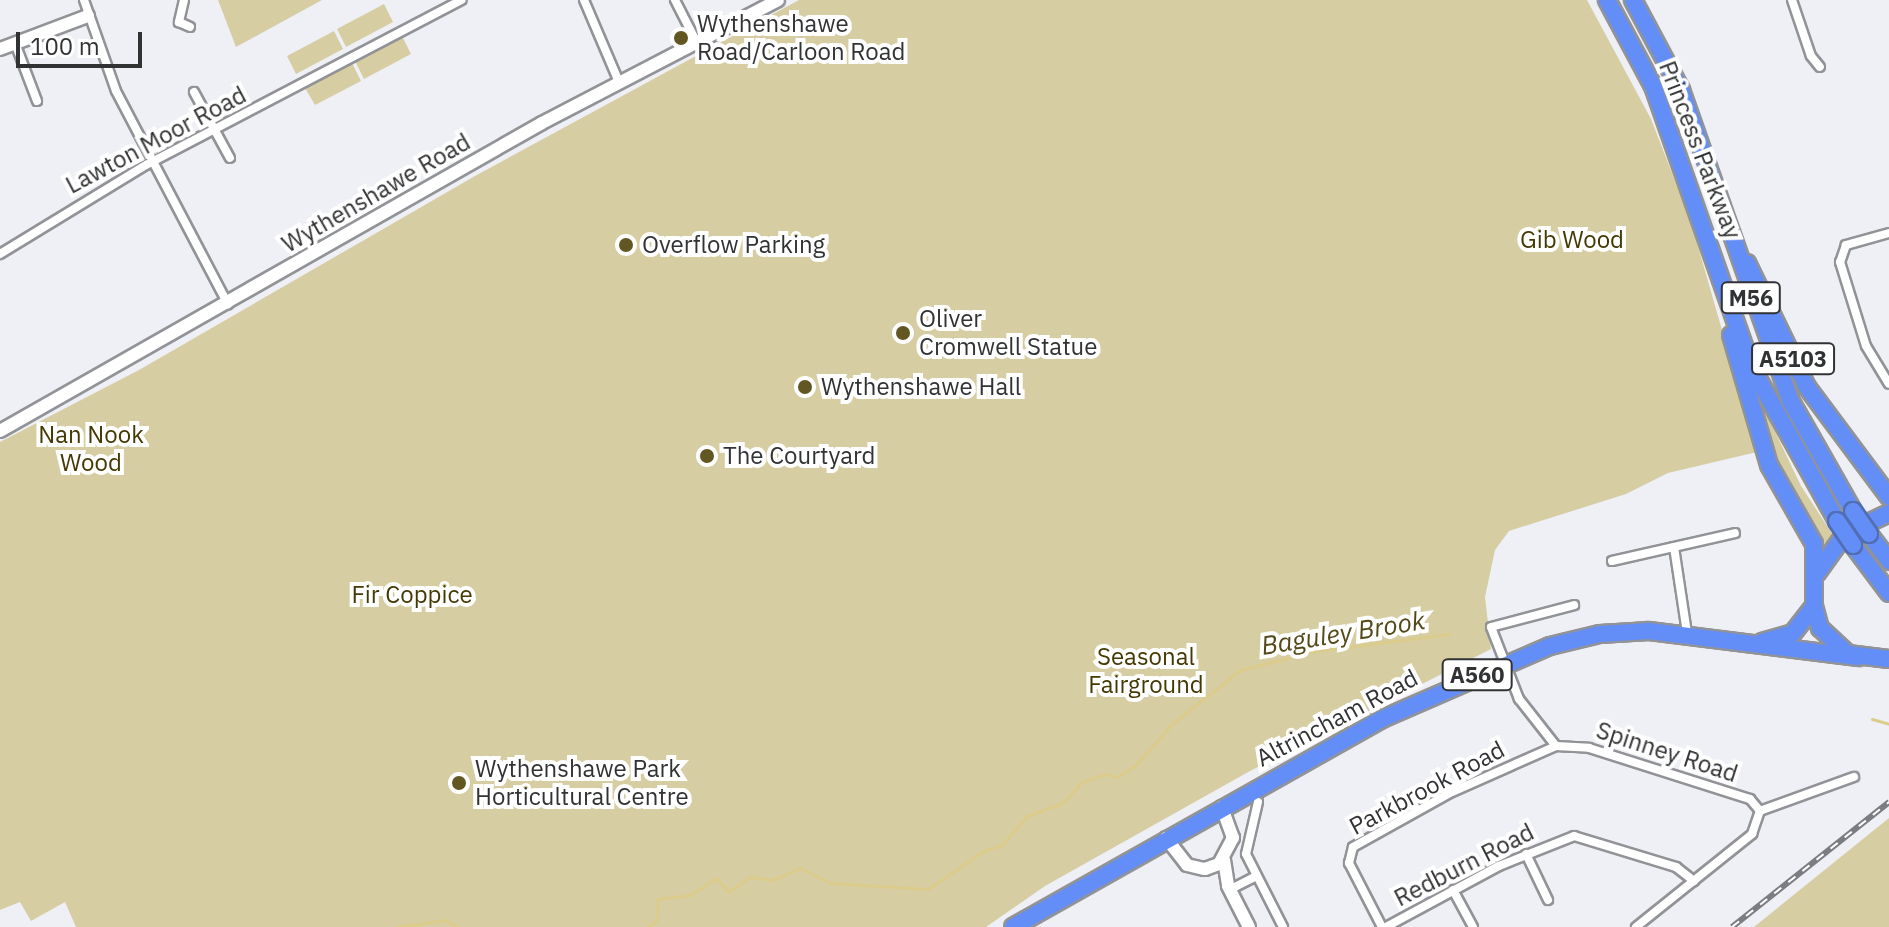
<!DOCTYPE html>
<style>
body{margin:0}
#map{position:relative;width:1889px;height:927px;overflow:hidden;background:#eef0f5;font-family:"IBM Plex Sans",sans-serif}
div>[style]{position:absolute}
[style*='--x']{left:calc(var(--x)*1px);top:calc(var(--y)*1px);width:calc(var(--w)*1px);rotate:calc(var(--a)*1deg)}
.green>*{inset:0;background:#d7cda2}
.stream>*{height:3px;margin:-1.5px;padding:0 1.5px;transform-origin:1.5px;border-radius:1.5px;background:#dccc8c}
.roads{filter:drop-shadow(2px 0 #919397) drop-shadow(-2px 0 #919397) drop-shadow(0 2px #919397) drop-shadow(0 -2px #919397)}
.street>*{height:8px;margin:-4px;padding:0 4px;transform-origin:4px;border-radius:4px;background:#fff}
.secondary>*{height:12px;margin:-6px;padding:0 6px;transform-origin:6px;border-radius:6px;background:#fff}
.highway>*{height:16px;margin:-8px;padding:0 8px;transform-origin:8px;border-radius:8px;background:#638ef7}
.rail>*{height:6px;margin-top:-3px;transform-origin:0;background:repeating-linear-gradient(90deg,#fff 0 9px,#7c7d81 0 18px);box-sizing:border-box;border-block:2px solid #7c7d81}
.bridges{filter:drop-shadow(2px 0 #526eb3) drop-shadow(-2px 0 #526eb3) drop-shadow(0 2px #526eb3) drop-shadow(0 -2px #526eb3)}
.highway-bridge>*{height:16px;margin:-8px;padding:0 8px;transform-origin:8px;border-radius:8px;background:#638ef7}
.dots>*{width:22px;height:22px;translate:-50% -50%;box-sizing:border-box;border:4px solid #fff;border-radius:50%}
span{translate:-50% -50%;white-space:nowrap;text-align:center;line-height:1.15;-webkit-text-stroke:8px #fff;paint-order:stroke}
.shield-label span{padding:2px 6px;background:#fff;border:2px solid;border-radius:6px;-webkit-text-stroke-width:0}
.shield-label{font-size:22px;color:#313234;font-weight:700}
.poi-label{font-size:24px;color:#313234}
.left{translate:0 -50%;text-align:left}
.street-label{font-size:24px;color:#313234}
.park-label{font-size:24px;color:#443903}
.water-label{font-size:26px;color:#544817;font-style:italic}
.scale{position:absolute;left:16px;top:32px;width:126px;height:36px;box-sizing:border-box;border:4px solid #313234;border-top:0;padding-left:10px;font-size:24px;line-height:28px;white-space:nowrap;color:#313234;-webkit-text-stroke:6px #fff;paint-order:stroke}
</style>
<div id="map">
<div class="green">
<div style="clip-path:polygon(218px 0,322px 0,236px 47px)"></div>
<div style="clip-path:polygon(799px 0,1587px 0,1651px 119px,1691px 222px,1757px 452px,1668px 473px,1626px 494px,1509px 531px,1495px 550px,1485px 597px,1491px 649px,1250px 771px,1045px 886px,986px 927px,76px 927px,65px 902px,31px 921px,20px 902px,0 910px,0 442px,139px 370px,475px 176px)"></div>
<div style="clip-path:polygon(384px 4px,393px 22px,346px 47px,337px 29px)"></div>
<div style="clip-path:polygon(334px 31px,343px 49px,296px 74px,287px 56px)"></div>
<div style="clip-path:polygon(402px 36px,411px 54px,364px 79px,355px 61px)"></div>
<div style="clip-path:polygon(352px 63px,361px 81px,315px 105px,305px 88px)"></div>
<div style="clip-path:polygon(1748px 375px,1801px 486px,1833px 535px,1821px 551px,1787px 488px)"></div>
<div style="clip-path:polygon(1889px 818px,1889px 927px,1754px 927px)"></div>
</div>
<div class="stream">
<div style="--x:1872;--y:719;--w:18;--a:16"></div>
<div style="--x:397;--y:927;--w:49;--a:-8.3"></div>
<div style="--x:445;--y:920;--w:14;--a:30"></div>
<div style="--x:648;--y:927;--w:11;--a:-38"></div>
<div style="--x:657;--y:920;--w:21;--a:-87"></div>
<div style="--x:658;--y:899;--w:33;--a:-7"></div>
<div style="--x:691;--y:895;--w:30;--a:-34"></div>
<div style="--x:716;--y:878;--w:19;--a:47"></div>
<div style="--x:729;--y:892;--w:26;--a:-36"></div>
<div style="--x:750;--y:877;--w:23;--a:7"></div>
<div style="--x:773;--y:880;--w:30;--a:-24"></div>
<div style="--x:800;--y:868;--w:34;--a:26"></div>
<div style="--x:831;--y:883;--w:97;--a:3.5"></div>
<div style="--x:928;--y:889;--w:68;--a:-34.2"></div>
<div style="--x:984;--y:851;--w:19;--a:-18"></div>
<div style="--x:1002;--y:845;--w:38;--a:-49"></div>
<div style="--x:1027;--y:816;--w:38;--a:-20"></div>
<div style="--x:1063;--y:803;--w:28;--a:-48"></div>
<div style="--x:1082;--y:782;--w:24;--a:-19"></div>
<div style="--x:1105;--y:774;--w:12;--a:14"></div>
<div style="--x:1117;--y:777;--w:22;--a:-32"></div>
<div style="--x:1136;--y:765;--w:53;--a:-48.8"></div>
<div style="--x:1171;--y:725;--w:88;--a:-38.6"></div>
<div style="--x:1240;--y:670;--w:78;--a:-14"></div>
<div style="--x:1316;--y:651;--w:135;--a:-7.2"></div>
</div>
<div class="roads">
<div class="street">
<div style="--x:84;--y:0;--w:96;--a:70.6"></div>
<div style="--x:116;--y:91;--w:241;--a:62.3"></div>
<div style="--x:184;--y:0;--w:23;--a:103"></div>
<div style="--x:179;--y:22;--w:12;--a:24"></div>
<div style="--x:584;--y:0;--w:89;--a:66.9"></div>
<div style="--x:675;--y:0;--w:46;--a:62.9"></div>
<div style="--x:1792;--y:0;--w:59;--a:71.3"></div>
<div style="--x:1811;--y:56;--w:14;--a:51"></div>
<div style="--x:15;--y:43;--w:62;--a:69.2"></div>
<div style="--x:194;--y:92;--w:75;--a:61.4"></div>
<div style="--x:1889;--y:233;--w:45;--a:164.4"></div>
<div style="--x:1846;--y:245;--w:18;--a:109"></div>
<div style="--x:1840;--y:262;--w:88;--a:72.8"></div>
<div style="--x:1866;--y:346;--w:44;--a:58.8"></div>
<div style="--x:0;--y:254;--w:171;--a:-31.4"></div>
<div style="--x:146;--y:165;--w:356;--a:-27.6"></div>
<div style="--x:1674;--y:547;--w:87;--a:81.4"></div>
<div style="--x:1612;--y:561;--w:126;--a:-12.8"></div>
<div style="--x:1556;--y:746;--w:60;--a:-128.2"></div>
<div style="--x:1519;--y:699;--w:77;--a:-111.3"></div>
<div style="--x:1491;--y:627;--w:86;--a:-14.8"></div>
<div style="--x:1258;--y:802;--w:53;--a:103"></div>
<div style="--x:1246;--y:854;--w:82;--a:63.1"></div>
<div style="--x:1760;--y:811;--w:100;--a:-19.9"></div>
<div style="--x:1526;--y:854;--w:51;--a:64.4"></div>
<div style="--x:1229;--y:890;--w:30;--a:-27"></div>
<div style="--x:1453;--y:890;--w:42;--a:61.6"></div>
<div style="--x:1382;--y:927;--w:72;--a:-117.3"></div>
<div style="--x:1349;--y:863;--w:16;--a:-76"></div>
<div style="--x:1353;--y:847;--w:113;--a:-29.1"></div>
<div style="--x:1452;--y:792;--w:114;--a:-23.9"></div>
<div style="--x:1556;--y:746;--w:33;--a:3"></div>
<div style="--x:1589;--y:748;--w:169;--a:17.6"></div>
<div style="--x:1750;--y:799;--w:16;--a:50"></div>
<div style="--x:1386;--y:927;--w:128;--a:-28.4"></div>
<div style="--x:1499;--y:866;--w:81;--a:-21.8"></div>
<div style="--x:1574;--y:836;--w:107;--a:16.9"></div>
<div style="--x:1676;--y:867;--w:23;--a:38"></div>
<div style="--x:1636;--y:927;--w:149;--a:-38.7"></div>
<div style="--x:1752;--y:834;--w:24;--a:-71"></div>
</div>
<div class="secondary">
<div style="--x:0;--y:49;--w:94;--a:-20.6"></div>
<div style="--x:0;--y:431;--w:623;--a:-29.61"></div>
<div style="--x:542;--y:123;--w:266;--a:-27.5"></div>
<div style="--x:1166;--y:838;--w:34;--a:52"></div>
<div style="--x:1187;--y:865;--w:18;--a:13"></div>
<div style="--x:1205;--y:869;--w:15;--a:-20"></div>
<div style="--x:1219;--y:864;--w:30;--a:-62"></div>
<div style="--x:1233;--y:838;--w:33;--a:-110"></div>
<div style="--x:1224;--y:860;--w:26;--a:81"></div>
<div style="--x:1228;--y:886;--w:46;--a:62.9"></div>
</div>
<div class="highway">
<div style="--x:1607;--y:0;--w:98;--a:61.9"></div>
<div style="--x:1653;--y:86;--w:299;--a:70.7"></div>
<div style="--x:1752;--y:368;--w:175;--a:60.9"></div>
<div style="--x:1633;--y:0;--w:102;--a:61.9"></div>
<div style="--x:1681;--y:90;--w:329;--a:70.6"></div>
<div style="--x:1790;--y:400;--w:128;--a:60.4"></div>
<div style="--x:1747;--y:263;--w:138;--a:64.2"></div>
<div style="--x:1807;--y:387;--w:137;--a:53.3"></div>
<div style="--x:1731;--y:335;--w:135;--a:73.7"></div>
<div style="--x:1769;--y:465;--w:91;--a:60.3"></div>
<div style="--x:1814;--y:544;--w:62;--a:90"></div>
<div style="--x:1814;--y:606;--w:23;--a:75"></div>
<div style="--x:1820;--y:628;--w:38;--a:43"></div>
<div style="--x:1848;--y:654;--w:41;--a:7"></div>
<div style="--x:1869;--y:534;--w:34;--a:53"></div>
<div style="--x:1853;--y:545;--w:60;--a:53.1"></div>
<div style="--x:1817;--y:573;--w:48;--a:-54.3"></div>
<div style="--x:1845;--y:534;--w:49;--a:-25.5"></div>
<div style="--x:1762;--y:642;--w:32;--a:-16"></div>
<div style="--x:1793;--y:633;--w:34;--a:-52"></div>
<div style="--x:1013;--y:927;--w:424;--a:-29.4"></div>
<div style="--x:1382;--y:719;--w:183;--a:-23.5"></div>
<div style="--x:1550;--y:646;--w:51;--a:-13.5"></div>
<div style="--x:1600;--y:634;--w:49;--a:-3.5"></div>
<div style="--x:1649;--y:631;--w:211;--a:7.1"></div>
</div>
</div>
<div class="rail">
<div style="--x:1732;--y:927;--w:201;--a:-38.5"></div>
</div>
<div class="bridges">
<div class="highway-bridge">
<div style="--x:1853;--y:511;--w:28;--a:55"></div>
<div style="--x:1837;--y:521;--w:29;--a:56"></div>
</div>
</div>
<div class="dots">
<div style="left:681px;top:38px;background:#625622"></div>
<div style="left:626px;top:245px;background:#625622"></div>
<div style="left:903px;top:333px;background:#625622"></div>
<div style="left:805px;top:387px;background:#625622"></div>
<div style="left:707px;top:456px;background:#625622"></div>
<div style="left:459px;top:783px;background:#625622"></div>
</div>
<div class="shield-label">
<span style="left:1751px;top:298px">M56</span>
<span style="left:1793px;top:359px">A5103</span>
<span style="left:1477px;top:675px">A560</span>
</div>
<div class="poi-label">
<span class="left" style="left:697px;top:38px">Wythenshawe<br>Road/Carloon Road</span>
<span class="left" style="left:642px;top:245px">Overflow Parking</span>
<span class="left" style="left:919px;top:333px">Oliver<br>Cromwell Statue</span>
<span class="left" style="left:821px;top:387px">Wythenshawe Hall</span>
<span class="left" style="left:723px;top:456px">The Courtyard</span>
<span class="left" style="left:475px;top:783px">Wythenshawe Park<br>Horticultural Centre</span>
</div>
<div class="street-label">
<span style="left:156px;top:140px;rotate:-28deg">Lawton Moor Road</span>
<span style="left:1700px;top:150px;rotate:69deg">Princess Parkway</span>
<span style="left:376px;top:193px;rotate:-30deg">Wythenshawe Road</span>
<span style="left:1337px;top:718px;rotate:-28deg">Altrincham Road</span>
<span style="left:1667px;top:752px;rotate:18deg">Spinney Road</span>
<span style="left:1427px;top:788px;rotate:-28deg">Parkbrook Road</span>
<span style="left:1464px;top:865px;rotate:-27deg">Redburn Road</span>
</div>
<div class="park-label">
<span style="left:1572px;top:240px">Gib Wood</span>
<span style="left:91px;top:449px">Nan Nook<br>Wood</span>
<span style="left:412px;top:595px">Fir Coppice</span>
<span style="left:1146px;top:671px">Seasonal<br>Fairground</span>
</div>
<div class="water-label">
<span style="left:1343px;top:633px;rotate:-9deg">Baguley Brook</span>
</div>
<div class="scale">100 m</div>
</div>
